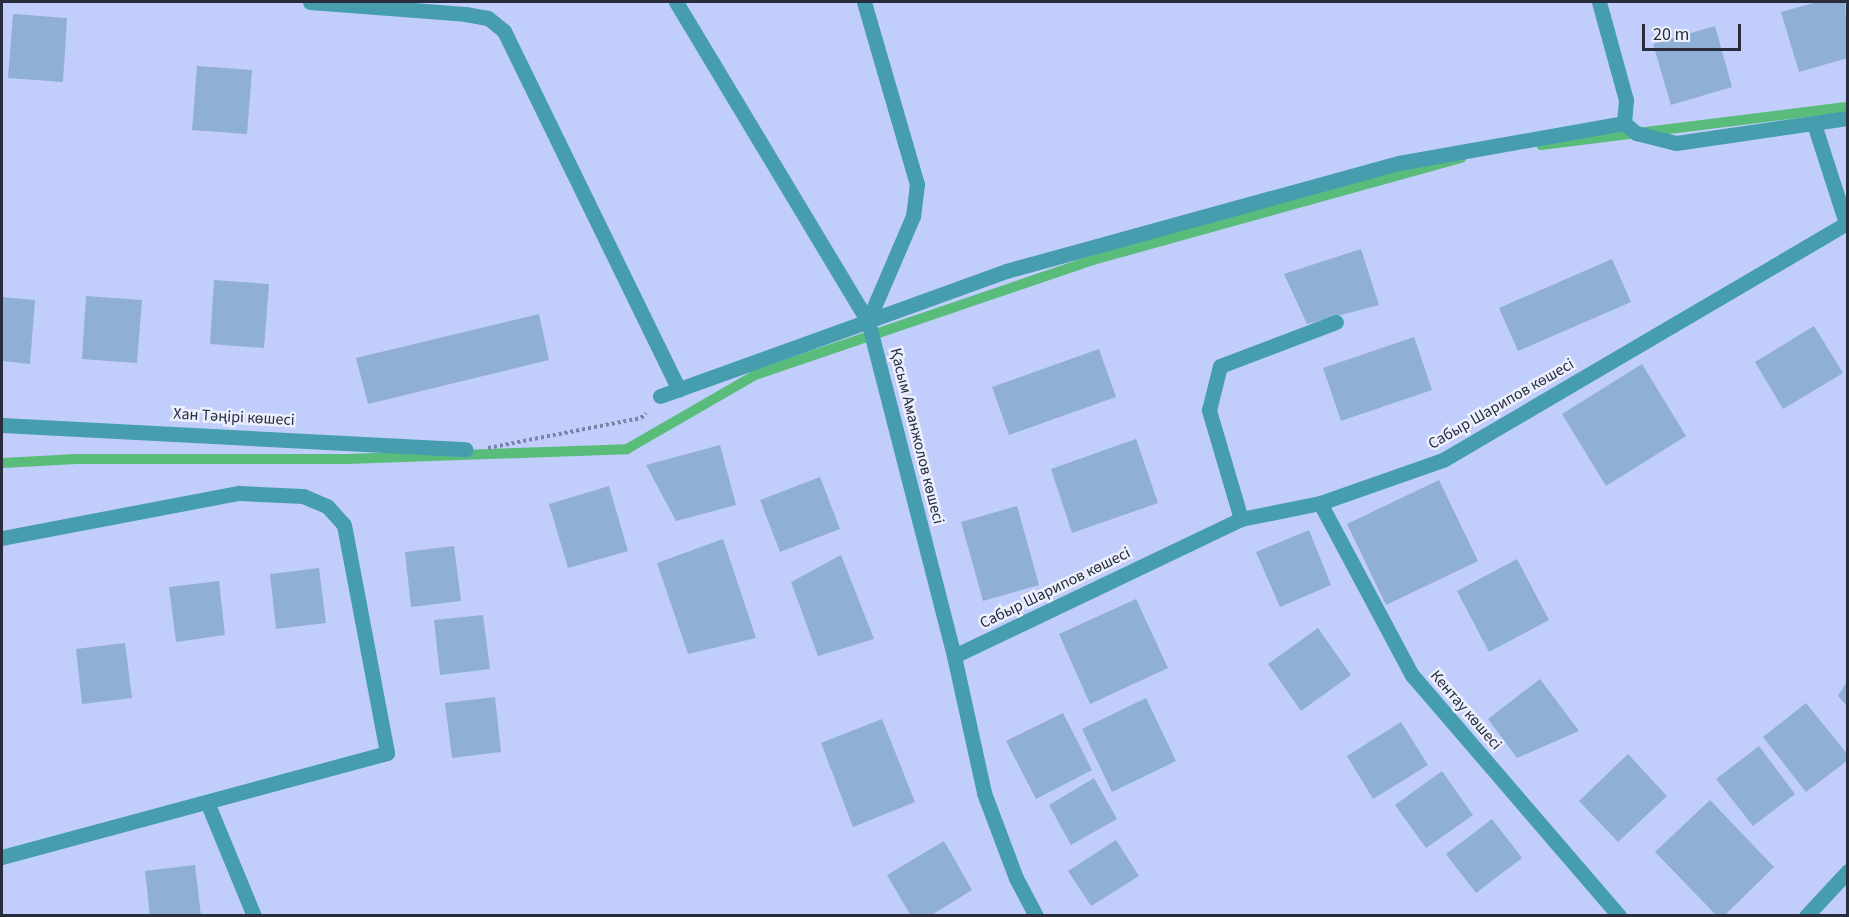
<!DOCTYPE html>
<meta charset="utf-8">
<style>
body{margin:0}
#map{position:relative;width:1849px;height:917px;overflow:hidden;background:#c1cefb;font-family:"Source Sans 3",sans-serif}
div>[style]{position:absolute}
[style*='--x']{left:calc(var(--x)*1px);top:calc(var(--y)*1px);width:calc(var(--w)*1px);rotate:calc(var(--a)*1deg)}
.stream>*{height:10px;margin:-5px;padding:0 5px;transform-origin:5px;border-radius:5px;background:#5abc7a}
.building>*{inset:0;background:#90afd4}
.path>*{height:4px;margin-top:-2px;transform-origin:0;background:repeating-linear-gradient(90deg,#7b84a5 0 3px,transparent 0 6px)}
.lane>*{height:15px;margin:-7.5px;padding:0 7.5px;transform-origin:7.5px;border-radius:7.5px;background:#459dae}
.street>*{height:15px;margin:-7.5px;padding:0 7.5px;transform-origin:7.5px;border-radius:7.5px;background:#459dae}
span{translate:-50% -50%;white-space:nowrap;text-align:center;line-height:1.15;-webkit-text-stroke:5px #ecf0fe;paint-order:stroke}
.street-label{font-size:16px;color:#282c3d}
.frame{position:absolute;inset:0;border:3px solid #282c3d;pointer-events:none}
.scale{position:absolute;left:1642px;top:24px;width:99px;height:27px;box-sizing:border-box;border:3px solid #282c3d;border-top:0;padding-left:8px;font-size:18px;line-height:21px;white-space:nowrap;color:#282c3d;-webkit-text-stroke:4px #ecf0fe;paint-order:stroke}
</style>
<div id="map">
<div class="stream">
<div style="--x:1541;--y:145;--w:309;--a:-7.1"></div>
<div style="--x:2;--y:463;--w:75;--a:-3.1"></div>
<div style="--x:77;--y:459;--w:270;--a:0"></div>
<div style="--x:347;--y:459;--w:280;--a:-2"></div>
<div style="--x:627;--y:449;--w:148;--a:-30"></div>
<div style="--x:755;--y:375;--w:357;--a:-18.8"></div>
<div style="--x:1093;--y:260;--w:382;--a:-15.5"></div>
</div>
<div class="building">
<div style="clip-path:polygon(1817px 2px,1845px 2px,1848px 58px,1799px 72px,1781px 12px)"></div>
<div style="clip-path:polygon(13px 14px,67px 18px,63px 82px,8px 78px)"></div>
<div style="clip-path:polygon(1715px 26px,1732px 87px,1671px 105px,1653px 44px)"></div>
<div style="clip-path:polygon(197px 66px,252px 70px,247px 134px,192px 130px)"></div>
<div style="clip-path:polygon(1361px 249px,1379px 305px,1307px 324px,1284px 274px)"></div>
<div style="clip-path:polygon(1612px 259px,1631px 302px,1518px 351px,1499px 308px)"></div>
<div style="clip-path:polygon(214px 280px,269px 284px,264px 348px,210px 344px)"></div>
<div style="clip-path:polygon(86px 296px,142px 300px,137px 363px,82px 359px)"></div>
<div style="clip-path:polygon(2px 297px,35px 300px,30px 364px,2px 361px)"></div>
<div style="clip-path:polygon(539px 314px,549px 360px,368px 404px,356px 358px)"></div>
<div style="clip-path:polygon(1814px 326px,1843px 373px,1783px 409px,1755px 362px)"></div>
<div style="clip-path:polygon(1414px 337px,1432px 390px,1341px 421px,1323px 368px)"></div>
<div style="clip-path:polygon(1099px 349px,1116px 397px,1009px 435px,992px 387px)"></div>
<div style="clip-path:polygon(1642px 364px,1686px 436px,1606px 486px,1562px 414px)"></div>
<div style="clip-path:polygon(1136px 439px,1158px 503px,1072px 533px,1051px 469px)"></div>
<div style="clip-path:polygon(720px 445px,736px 505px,676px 521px,646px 465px)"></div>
<div style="clip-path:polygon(820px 477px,840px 529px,780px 552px,760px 500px)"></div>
<div style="clip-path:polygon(1439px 480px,1478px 561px,1386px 605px,1347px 524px)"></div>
<div style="clip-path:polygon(609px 486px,628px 551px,568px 568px,549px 504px)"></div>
<div style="clip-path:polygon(1017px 506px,1039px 585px,983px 601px,961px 522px)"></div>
<div style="clip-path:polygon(1309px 530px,1331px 585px,1280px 607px,1256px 552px)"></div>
<div style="clip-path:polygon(723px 539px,756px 638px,688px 654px,657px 563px)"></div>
<div style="clip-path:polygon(454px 546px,461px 601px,411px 607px,405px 552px)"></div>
<div style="clip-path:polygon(841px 555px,874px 639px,818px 656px,791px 582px)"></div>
<div style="clip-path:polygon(1517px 559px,1549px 620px,1489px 652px,1457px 591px)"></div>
<div style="clip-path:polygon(319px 568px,326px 623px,276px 629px,270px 574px)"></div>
<div style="clip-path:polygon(219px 581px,225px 635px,176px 642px,169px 587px)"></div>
<div style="clip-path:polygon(1136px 599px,1168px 668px,1090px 704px,1059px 634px)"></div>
<div style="clip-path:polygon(483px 615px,490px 669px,440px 675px,434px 620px)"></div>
<div style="clip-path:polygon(1318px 628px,1351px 675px,1301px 711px,1268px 664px)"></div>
<div style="clip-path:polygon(125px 643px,132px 698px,82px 704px,76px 649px)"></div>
<div style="clip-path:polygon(1540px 679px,1579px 731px,1517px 758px,1488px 719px)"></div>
<div style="clip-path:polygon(1848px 680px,1848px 707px,1838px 696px)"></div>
<div style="clip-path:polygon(495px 697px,501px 752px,452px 758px,445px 703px)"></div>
<div style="clip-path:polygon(1146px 698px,1176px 761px,1112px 792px,1082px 729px)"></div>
<div style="clip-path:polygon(1806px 703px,1848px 755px,1848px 760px,1806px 792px,1763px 737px)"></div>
<div style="clip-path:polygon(1063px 713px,1092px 770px,1036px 799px,1006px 741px)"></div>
<div style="clip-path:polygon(882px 719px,915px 802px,853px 827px,821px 743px)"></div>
<div style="clip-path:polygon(1401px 722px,1428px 765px,1373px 799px,1347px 756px)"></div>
<div style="clip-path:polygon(1759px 746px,1795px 794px,1753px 826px,1716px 779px)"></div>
<div style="clip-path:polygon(1628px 754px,1667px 796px,1618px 842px,1579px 801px)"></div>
<div style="clip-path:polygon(1442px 771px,1473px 815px,1426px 848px,1395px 805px)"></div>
<div style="clip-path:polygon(1094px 778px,1117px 819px,1071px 845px,1049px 805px)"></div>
<div style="clip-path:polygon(1710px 800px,1774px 867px,1724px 916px,1717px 916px,1655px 852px)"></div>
<div style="clip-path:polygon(1492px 819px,1522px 858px,1476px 893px,1446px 854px)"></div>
<div style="clip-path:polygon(1116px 840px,1139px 876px,1091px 906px,1068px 871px)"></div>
<div style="clip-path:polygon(944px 841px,972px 890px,930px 916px,911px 916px,887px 875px)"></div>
<div style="clip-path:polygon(195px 865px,201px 916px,150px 916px,145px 871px)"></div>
</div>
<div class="path">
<div style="--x:488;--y:448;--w:156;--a:-11.1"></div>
<div style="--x:641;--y:418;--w:7;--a:-45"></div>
</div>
<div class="lane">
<div style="--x:864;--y:2;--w:190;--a:73.8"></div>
<div style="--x:917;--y:184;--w:32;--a:97"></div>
<div style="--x:913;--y:216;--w:114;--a:113.2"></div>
<div style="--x:1599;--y:2;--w:102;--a:74.6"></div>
<div style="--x:1626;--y:100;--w:23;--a:95"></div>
<div style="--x:1624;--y:123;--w:16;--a:40"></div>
<div style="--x:1636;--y:133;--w:41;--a:14"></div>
<div style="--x:1676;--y:143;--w:174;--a:-8.3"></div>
<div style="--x:1814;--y:124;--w:104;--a:72.1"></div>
<div style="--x:868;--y:321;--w:147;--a:-19.9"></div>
<div style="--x:1006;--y:271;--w:408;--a:-15.4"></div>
<div style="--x:1399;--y:163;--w:229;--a:-10.1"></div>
</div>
<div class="street">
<div style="--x:310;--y:2;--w:155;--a:4.4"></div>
<div style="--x:465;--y:14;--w:23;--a:10"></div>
<div style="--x:488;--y:18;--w:21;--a:39"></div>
<div style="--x:504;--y:31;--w:399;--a:64"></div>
<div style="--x:676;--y:2;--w:372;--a:59"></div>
<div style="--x:868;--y:321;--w:346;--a:75.6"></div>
<div style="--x:954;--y:656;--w:140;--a:77.6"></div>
<div style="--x:984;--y:793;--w:91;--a:69.4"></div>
<div style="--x:1016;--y:878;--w:43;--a:62.2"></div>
<div style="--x:660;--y:396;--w:221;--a:-19.8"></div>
<div style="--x:2;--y:425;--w:464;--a:3"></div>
<div style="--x:1320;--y:503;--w:195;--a:61.9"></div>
<div style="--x:1412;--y:675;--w:318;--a:49.3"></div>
<div style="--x:1241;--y:519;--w:114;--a:-106.4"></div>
<div style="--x:1209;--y:410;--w:45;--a:-76"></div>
<div style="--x:1220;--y:366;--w:124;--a:-20.8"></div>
<div style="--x:2;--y:538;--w:241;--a:-10.8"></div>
<div style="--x:239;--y:493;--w:64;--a:2.7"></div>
<div style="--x:303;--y:496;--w:26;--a:23"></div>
<div style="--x:327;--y:506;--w:25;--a:48"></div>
<div style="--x:344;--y:525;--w:232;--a:79.3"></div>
<div style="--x:387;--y:753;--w:399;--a:164.9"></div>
<div style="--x:954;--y:656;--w:318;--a:-25.5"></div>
<div style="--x:1241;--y:519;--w:81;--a:-11.4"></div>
<div style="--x:1320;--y:503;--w:130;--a:-19.3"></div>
<div style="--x:1443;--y:460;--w:470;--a:-30.4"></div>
<div style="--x:207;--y:802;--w:123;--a:67.6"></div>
<div style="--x:1806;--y:916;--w:62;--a:-47"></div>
</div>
<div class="street-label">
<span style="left:1501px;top:404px;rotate:-30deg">Сабыр Шарипов көшесі</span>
<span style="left:234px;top:417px;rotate:3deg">Хан Тәңірі көшесі</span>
<span style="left:917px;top:436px;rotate:76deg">Қасым Аманжолов көшесі</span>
<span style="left:1055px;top:588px;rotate:-26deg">Сабыр Шарипов көшесі</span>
<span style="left:1466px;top:710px;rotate:49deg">Кентау көшесі</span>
</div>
<div class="frame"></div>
<div class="scale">20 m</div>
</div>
